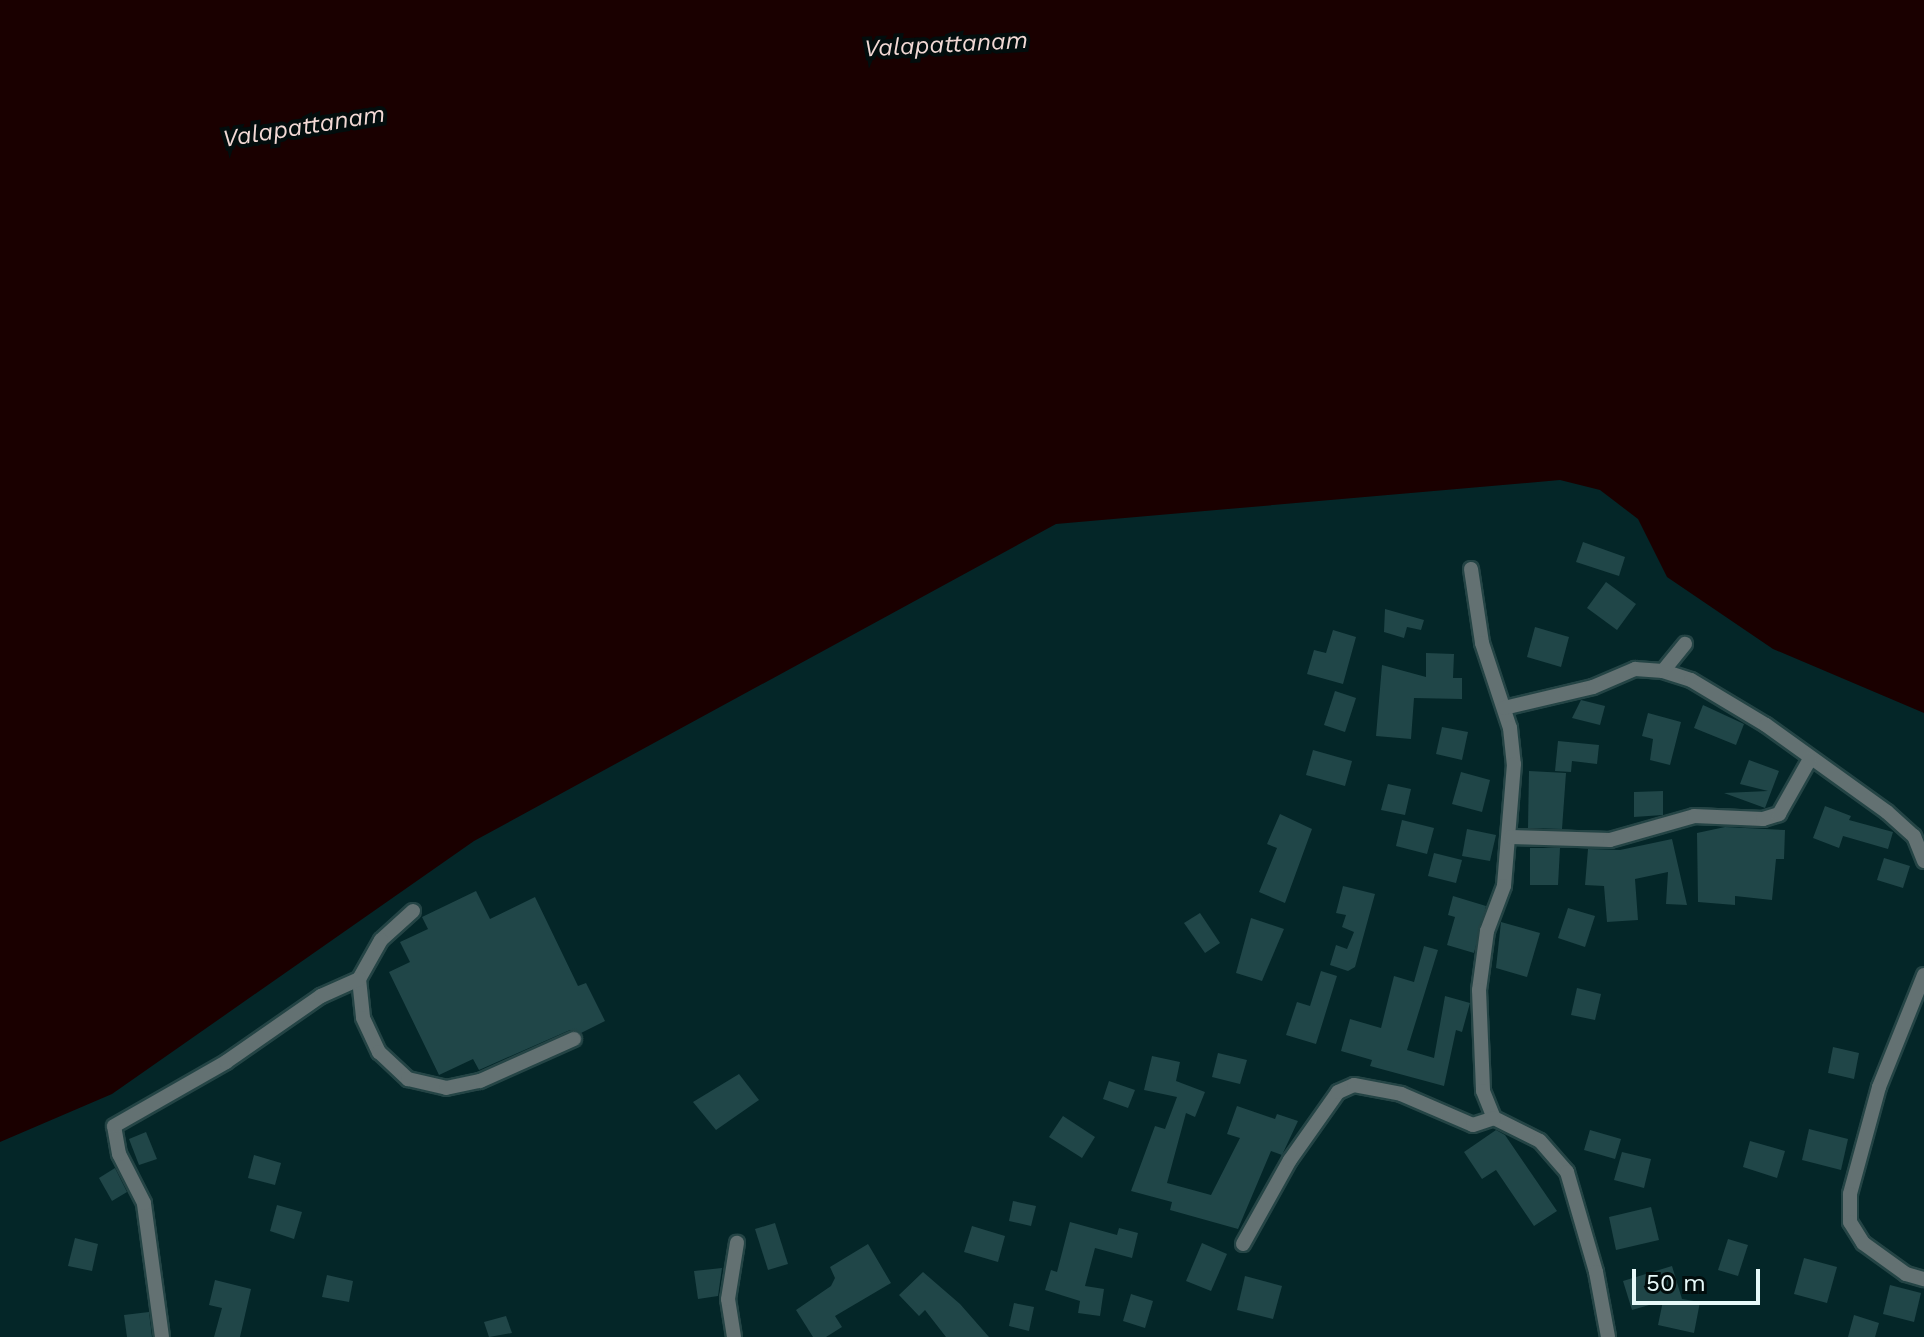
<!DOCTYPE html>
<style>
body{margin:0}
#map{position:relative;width:1924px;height:1337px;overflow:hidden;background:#042628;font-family:"Work Sans",sans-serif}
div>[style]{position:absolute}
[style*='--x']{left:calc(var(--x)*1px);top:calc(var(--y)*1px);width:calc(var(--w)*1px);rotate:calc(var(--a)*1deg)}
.water>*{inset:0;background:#1a0000}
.building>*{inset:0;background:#204648}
.roads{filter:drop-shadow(2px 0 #244445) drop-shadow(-2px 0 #244445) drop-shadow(0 2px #244445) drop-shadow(0 -2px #244445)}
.minor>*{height:14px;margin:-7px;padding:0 7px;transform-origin:7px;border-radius:7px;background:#637172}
span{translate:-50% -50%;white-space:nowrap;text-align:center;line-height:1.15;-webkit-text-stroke:8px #020d0d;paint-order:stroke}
.water-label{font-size:24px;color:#f2d9d5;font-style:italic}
.scale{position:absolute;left:1632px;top:1269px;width:128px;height:36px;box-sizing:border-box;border:4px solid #e7f9f9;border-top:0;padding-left:10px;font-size:24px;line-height:28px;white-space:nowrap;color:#e7f9f9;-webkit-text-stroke:6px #020d0d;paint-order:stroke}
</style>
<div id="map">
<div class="water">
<div style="clip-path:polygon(0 0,1924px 0,1924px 713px,1773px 649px,1667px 577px,1638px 519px,1600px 490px,1560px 480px,1056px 524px,474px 841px,112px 1094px,0 1142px)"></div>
</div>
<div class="building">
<div style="clip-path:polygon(1583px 542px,1625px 557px,1619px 576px,1576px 562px)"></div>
<div style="clip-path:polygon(1606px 582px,1636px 604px,1617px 630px,1587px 608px)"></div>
<div style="clip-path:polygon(1385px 609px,1424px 620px,1421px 630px,1407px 627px,1404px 638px,1384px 632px)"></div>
<div style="clip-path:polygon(1535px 627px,1569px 637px,1561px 667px,1527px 657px)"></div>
<div style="clip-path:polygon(1333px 630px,1356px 637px,1343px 684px,1307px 674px,1314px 650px,1326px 653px)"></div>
<div style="clip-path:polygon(1426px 653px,1454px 654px,1453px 678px,1462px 678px,1462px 699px,1414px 698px,1411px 739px,1376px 736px,1382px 665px,1426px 677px)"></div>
<div style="clip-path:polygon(1335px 691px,1356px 698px,1345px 732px,1324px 725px)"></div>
<div style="clip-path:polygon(1581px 700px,1605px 706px,1600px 725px,1572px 718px)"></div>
<div style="clip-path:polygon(1703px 705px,1744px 724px,1736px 745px,1694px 728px)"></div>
<div style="clip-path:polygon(1648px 713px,1681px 722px,1670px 765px,1650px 760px,1653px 739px,1642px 736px)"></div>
<div style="clip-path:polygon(1442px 727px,1468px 732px,1462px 760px,1436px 754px)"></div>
<div style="clip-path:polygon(1558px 741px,1599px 745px,1597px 764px,1572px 761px,1571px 772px,1555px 771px)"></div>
<div style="clip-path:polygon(1313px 750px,1352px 761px,1345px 786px,1306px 775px)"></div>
<div style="clip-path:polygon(1749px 760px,1779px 771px,1765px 808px,1724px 793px,1768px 791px,1740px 784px)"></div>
<div style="clip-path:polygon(1529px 771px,1566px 773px,1562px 829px,1528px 828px)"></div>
<div style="clip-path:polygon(1461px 772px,1490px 780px,1482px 812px,1452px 804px)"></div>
<div style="clip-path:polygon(1388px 784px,1411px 789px,1405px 815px,1381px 810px)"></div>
<div style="clip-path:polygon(1663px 791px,1663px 815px,1634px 817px,1634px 792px)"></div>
<div style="clip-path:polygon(1825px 806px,1851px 816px,1849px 820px,1893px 832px,1888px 849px,1843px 836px,1839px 848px,1813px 838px)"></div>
<div style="clip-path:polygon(1280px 814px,1312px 829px,1285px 903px,1259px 892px,1277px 848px,1267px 844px)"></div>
<div style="clip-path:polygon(1402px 820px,1434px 828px,1427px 854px,1396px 846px)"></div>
<div style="clip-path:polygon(1725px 827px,1785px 830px,1784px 859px,1776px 859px,1772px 900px,1735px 896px,1735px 905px,1698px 902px,1697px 833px)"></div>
<div style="clip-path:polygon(1467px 829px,1496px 835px,1490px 861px,1462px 856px)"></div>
<div style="clip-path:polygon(1672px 839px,1687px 905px,1666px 904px,1668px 872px,1635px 879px,1638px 920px,1607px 922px,1604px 886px,1585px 885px,1588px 849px,1620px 850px)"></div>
<div style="clip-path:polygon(1530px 848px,1560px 848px,1558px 885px,1530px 885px)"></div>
<div style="clip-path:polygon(1434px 853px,1462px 860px,1456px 883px,1428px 876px)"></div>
<div style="clip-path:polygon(1884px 858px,1910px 866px,1903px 888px,1877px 880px)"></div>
<div style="clip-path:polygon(1343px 886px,1375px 894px,1355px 967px,1348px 971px,1330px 965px,1336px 945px,1347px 949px,1354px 932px,1342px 927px,1346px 915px,1336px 913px)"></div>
<div style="clip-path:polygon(476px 891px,490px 919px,535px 897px,578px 986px,586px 983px,605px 1021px,581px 1033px,570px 1030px,479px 1070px,473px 1059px,439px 1075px,389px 972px,410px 962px,400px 942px,428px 929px,422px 917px)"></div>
<div style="clip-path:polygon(1453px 896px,1486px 906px,1474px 953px,1447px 945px,1455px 917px,1448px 915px)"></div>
<div style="clip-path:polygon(1568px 908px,1595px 916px,1585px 947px,1558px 938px)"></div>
<div style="clip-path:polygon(1200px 913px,1220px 943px,1205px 953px,1184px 923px)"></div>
<div style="clip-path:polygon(1251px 918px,1284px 929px,1262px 981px,1236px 973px)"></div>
<div style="clip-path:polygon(1501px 922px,1540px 933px,1527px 977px,1496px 968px)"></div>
<div style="clip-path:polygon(1424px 946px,1438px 950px,1407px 1050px,1434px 1058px,1445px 996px,1470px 1003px,1462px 1032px,1456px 1030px,1444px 1086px,1370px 1066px,1372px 1060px,1341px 1051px,1350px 1019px,1381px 1028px,1394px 976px,1414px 982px)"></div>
<div style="clip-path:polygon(1321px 971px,1337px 976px,1316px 1044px,1286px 1035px,1297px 1002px,1310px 1006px)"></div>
<div style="clip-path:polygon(1577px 988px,1601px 994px,1595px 1020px,1571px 1015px)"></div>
<div style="clip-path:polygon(1833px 1047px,1859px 1053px,1854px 1079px,1828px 1073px)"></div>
<div style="clip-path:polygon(1218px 1053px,1247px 1060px,1240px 1084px,1212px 1077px)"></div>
<div style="clip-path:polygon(1152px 1056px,1180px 1062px,1176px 1081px,1205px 1092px,1195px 1117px,1186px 1113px,1167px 1183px,1211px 1195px,1240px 1138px,1227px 1134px,1237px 1106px,1275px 1119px,1277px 1114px,1298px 1121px,1282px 1155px,1271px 1151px,1238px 1229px,1170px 1210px,1172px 1202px,1131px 1191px,1155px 1126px,1165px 1129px,1177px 1097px,1144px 1090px)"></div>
<div style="clip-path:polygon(739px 1074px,759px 1100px,716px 1130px,693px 1102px)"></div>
<div style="clip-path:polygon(1109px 1081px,1135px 1090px,1128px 1108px,1103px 1099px)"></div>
<div style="clip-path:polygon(1063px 1116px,1095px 1137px,1082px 1158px,1049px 1137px)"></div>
<div style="clip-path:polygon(1809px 1129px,1848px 1139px,1841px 1170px,1802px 1160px)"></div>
<div style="clip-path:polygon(1496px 1130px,1505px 1135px,1557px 1211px,1534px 1226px,1496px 1170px,1482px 1179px,1464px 1152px)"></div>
<div style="clip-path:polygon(1590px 1130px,1621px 1139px,1615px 1159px,1584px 1150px)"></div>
<div style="clip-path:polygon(146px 1132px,157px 1159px,139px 1165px,129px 1139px)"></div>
<div style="clip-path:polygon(1750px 1141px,1785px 1151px,1777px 1178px,1743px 1167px)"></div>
<div style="clip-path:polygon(1622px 1152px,1651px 1159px,1644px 1188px,1614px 1180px)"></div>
<div style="clip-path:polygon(254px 1155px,281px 1163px,275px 1185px,248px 1178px)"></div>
<div style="clip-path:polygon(115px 1168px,127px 1192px,112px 1201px,99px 1178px)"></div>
<div style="clip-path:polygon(1013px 1201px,1036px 1206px,1031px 1226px,1009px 1221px)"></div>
<div style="clip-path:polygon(277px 1205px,302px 1212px,294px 1239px,270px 1231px)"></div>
<div style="clip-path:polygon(1651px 1207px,1659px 1240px,1616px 1250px,1609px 1217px)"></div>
<div style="clip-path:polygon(1070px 1222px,1117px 1235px,1119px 1228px,1138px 1233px,1132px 1258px,1095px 1248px,1085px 1286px,1104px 1289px,1100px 1316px,1078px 1313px,1080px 1301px,1045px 1290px,1051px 1270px,1057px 1272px)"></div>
<div style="clip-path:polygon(775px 1223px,788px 1264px,768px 1270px,755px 1229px)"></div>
<div style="clip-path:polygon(972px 1226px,1005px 1236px,998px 1262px,964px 1252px)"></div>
<div style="clip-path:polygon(75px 1238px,98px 1244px,92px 1271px,68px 1266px)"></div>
<div style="clip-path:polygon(1728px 1239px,1748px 1245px,1738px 1276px,1718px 1270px)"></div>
<div style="clip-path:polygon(1202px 1243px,1227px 1254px,1211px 1291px,1186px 1281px)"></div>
<div style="clip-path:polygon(868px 1244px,891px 1283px,835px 1316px,842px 1327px,826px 1337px,813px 1337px,796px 1310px,831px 1286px,835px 1278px,830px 1267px)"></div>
<div style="clip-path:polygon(1804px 1258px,1837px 1267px,1827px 1303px,1794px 1294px)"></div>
<div style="clip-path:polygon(1672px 1266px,1682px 1299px,1700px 1302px,1694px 1333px,1658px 1325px,1663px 1301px,1632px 1310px,1623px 1281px)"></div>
<div style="clip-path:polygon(722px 1268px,718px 1296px,698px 1299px,694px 1271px)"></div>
<div style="clip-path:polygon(923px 1272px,960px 1304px,989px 1337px,946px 1337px,925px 1310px,919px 1316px,899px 1295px)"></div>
<div style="clip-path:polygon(327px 1275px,353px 1281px,349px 1302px,322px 1297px)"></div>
<div style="clip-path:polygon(1245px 1276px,1282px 1286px,1273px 1319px,1237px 1310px)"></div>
<div style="clip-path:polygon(215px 1280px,251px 1289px,240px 1337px,214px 1337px,222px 1308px,209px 1305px)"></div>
<div style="clip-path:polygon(1890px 1285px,1921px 1293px,1914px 1322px,1883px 1314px)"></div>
<div style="clip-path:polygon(1131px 1294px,1153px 1301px,1145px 1328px,1123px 1321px)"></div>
<div style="clip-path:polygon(1014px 1303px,1034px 1307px,1029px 1331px,1009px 1326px)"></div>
<div style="clip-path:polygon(149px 1312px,152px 1337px,127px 1337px,124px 1315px)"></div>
<div style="clip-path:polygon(1854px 1315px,1879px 1323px,1875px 1337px,1848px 1337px)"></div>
<div style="clip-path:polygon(506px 1316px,512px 1333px,489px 1337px,484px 1322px)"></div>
</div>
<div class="roads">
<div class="minor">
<div style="--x:1471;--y:569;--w:75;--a:81.5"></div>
<div style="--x:1482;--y:643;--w:89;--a:71.8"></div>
<div style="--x:1510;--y:728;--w:36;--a:84"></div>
<div style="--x:1514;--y:764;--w:122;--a:94.7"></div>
<div style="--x:1504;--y:886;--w:48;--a:110.7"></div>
<div style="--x:1487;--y:931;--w:60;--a:97.7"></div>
<div style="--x:1479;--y:990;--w:101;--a:87.7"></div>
<div style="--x:1483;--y:1091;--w:29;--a:68"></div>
<div style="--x:1494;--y:1118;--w:51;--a:26.6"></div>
<div style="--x:1540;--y:1141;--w:41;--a:48.9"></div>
<div style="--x:1567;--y:1172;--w:104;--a:73.8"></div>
<div style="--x:1596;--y:1272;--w:66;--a:79.5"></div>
<div style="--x:1663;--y:671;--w:29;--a:18"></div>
<div style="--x:1691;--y:680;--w:87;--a:31"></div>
<div style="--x:1766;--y:725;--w:149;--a:35.7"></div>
<div style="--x:1887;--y:812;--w:36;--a:42"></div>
<div style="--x:1914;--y:836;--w:27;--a:68"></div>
<div style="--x:1504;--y:708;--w:91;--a:-13.3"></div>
<div style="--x:1593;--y:687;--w:46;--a:-23.2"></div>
<div style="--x:1635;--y:669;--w:28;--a:4"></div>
<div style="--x:1663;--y:671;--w:35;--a:-51"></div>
<div style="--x:1511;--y:837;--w:99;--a:1.7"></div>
<div style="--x:1610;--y:840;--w:87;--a:-15.9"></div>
<div style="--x:1694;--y:816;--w:69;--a:2.5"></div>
<div style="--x:1763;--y:819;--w:17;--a:-17"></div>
<div style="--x:1779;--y:814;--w:63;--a:-60.6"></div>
<div style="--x:413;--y:911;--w:43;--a:137.8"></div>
<div style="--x:381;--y:940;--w:45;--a:119.4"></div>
<div style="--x:359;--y:979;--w:39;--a:84"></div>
<div style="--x:363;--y:1018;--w:38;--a:65"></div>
<div style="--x:379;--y:1052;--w:40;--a:43"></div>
<div style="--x:408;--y:1079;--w:39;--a:13"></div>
<div style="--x:446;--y:1088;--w:35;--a:-12"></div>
<div style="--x:480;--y:1081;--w:103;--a:-24.1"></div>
<div style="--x:1924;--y:975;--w:121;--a:111.9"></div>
<div style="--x:1879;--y:1087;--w:111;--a:105.2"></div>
<div style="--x:1850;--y:1194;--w:28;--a:90"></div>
<div style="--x:1850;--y:1222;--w:25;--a:58"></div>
<div style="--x:1863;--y:1243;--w:53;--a:35.8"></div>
<div style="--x:1906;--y:1274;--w:19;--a:16"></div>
<div style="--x:1243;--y:1244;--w:96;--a:-60.8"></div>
<div style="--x:1290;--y:1160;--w:83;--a:-54.8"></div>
<div style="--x:1338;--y:1092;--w:17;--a:-24"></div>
<div style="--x:1354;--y:1085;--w:48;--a:10.8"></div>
<div style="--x:1401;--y:1094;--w:78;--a:23.3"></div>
<div style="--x:1473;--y:1125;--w:22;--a:-18"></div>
<div style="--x:162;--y:1337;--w:135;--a:-97.7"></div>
<div style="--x:144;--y:1203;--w:55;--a:-117"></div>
<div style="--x:119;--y:1154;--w:28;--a:-100"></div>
<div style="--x:114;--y:1126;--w:129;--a:-29.7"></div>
<div style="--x:226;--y:1062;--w:116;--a:-34.8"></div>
<div style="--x:321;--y:996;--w:42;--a:-24.1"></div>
<div style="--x:734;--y:1337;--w:38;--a:-99"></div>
<div style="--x:728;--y:1299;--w:57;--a:-80.9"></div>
</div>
</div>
<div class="water-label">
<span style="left:946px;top:45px;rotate:-3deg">Valapattanam</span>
<span style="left:304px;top:127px;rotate:-9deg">Valapattanam</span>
</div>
<div class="scale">50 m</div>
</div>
